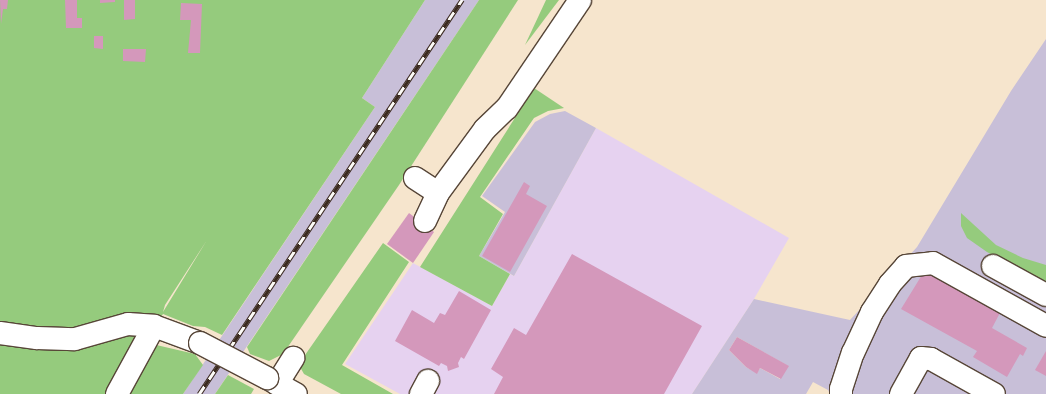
<!DOCTYPE html>
<style>
body{margin:0}
#map{position:relative;width:1046px;height:394px;overflow:hidden;background:#f6e5cd;font-family:Sriracha,sans-serif}
div>[style]{position:absolute}
[style*='--x']{left:calc(var(--x)*1px);top:calc(var(--y)*1px);width:calc(var(--w)*1px);rotate:calc(var(--a)*1deg)}
.built>*{inset:0;background:#e6d2f0}
.industrial>*{inset:0;background:#c8bfd8}
.green>*{inset:0;background:#95cb7d}
.building>*{inset:0;background:#d498bb}
.roads{filter:drop-shadow(1px 0 #574638) drop-shadow(-1px 0 #574638) drop-shadow(0 1px #574638) drop-shadow(0 -1px #574638)}
.minor>*{height:22px;margin:-11px;padding:0 11px;transform-origin:11px;border-radius:11px;background:#fff}
.rail>*{height:4.5px;margin-top:-2.25px;transform-origin:0;background:repeating-linear-gradient(90deg,#fdfcf7 0 9px,#3b2a1e 0 18px);box-sizing:border-box;border-block:1px solid #3b2a1e}
.bridges{filter:drop-shadow(1px 0 #574638) drop-shadow(-1px 0 #574638) drop-shadow(0 1px #574638) drop-shadow(0 -1px #574638)}
.minor-bridge>*{height:22px;margin:-11px;padding:0 11px;transform-origin:11px;border-radius:11px;background:#fff}
span{translate:-50% -50%;white-space:nowrap;text-align:center;line-height:1.15;-webkit-text-stroke:3.5px #fdfcf7;paint-order:stroke}
</style>
<div id="map">
<div class="built">
<div style="clip-path:polygon(596px 128px,789px 238px,754px 299px,692px 394px,400px 394px,345px 364px,413px 263px,492px 306px,510px 274px,514px 276px)"></div>
</div>
<div class="industrial">
<div style="clip-path:polygon(425px 0,479px 0,215px 394px,183px 394px,375px 107px,362px 98px)"></div>
<div style="clip-path:polygon(evenodd,1046px 39px,1046px 394px,830px 394px,828px 390px,813px 382px,806px 394px,692px 394px,754px 299px,850px 320px,917px 247px,1011px 91px,1046px 39px,737px 337px,788px 366px,780px 379px,760px 368px,757px 373px,746px 367px,729px 350px,737px 337px)"></div>
<div style="clip-path:polygon(565px 111px,596px 128px,514px 276px,479px 256px,505px 212px,482px 196px,535px 122px,550px 114px)"></div>
</div>
<div class="green">
<div style="clip-path:polygon(evenodd,0 0,425px 0,362px 98px,375px 107px,222px 335px,205px 327px,193px 326px,163px 314px,110px 394px,0 394px,0 0,207px 240px,163px 312px,165px 305px,207px 240px)"></div>
<div style="clip-path:polygon(479px 0,518px 0,399px 185px,283px 354px,269px 361px,250px 354px,247px 347px)"></div>
<div style="clip-path:polygon(546px 0,559px 0,525px 45px)"></div>
<div style="clip-path:polygon(534px 88px,564px 108px,548px 111px,534px 118px,480px 197px,503px 214px,479px 256px,510px 274px,492px 306px,420px 267px)"></div>
<div style="clip-path:polygon(961px 213px,996px 245px,1023px 258px,1046px 265px,1046px 284px,987px 252px,967px 238px,961px 226px)"></div>
<div style="clip-path:polygon(383px 243px,409px 262px,342px 365px,393px 394px,341px 394px,304px 374px,300px 367px,303px 358px)"></div>
<div style="clip-path:polygon(152px 344px,195px 354px,203px 365px,183px 394px,125px 394px)"></div>
<div style="clip-path:polygon(228px 375px,254px 389px,251px 394px,215px 394px)"></div>
</div>
<div class="building">
<div style="clip-path:polygon(0 0,8px 0,7px 9px,3px 9px,1px 24px)"></div>
<div style="clip-path:polygon(65px 0,77px 0,77px 18px,82px 18px,82px 28px,66px 28px)"></div>
<div style="clip-path:polygon(100px 0,115px 0,115px 2px,100px 3px)"></div>
<div style="clip-path:polygon(124px 0,135px 0,135px 19px,124px 20px)"></div>
<div style="clip-path:polygon(181px 3px,202px 4px,200px 53px,188px 53px,191px 20px,180px 20px)"></div>
<div style="clip-path:polygon(94px 36px,103px 36px,103px 49px,94px 48px)"></div>
<div style="clip-path:polygon(123px 49px,146px 49px,145px 62px,123px 61px)"></div>
<div style="clip-path:polygon(524px 182px,530px 186px,526px 194px,547px 206px,510px 272px,482px 256px)"></div>
<div style="clip-path:polygon(409px 213px,434px 232px,413px 263px,387px 244px)"></div>
<div style="clip-path:polygon(572px 254px,702px 326px,664px 394px,494px 394px,503px 377px,491px 369px,514px 328px,526px 335px)"></div>
<div style="clip-path:polygon(925px 270px,1001px 311px,992px 328px,1027px 348px,1023px 356px,1020px 354px,1007px 377px,973px 357px,977px 351px,901px 309px)"></div>
<div style="clip-path:polygon(459px 291px,491px 310px,464px 359px,461px 357px,458px 363px,459px 367px,448px 371px,447px 366px,441px 363px,439px 366px,395px 341px,412px 310px,434px 323px,440px 313px,445px 315px)"></div>
<div style="clip-path:polygon(737px 337px,789px 366px,781px 379px,760px 368px,757px 374px,746px 367px,729px 350px)"></div>
<div style="clip-path:polygon(1046px 351px,1046px 376px,1035px 370px)"></div>
</div>
<div class="roads">
<div class="minor">
<div style="--x:415;--y:178;--w:27;--a:33"></div>
<div style="--x:425;--y:221;--w:31;--a:-65"></div>
<div style="--x:438;--y:193;--w:79;--a:-53.7"></div>
<div style="--x:485;--y:129;--w:30;--a:-44"></div>
<div style="--x:507;--y:108;--w:130;--a:-55.9"></div>
<div style="--x:993;--y:266;--w:60;--a:28.7"></div>
<div style="--x:0;--y:333;--w:37;--a:8"></div>
<div style="--x:37;--y:338;--w:38;--a:2"></div>
<div style="--x:75;--y:339;--w:55;--a:-15.8"></div>
<div style="--x:128;--y:324;--w:26;--a:4"></div>
<div style="--x:154;--y:326;--w:49;--a:20.3"></div>
<div style="--x:267;--y:378;--w:33;--a:29"></div>
<div style="--x:277;--y:384;--w:31;--a:-58"></div>
<div style="--x:117;--y:394;--w:77;--a:-61.4"></div>
<div style="--x:421;--y:394;--w:15;--a:-62"></div>
<div style="--x:841;--y:394;--w:5;--a:-90"></div>
<div style="--x:841;--y:389;--w:38;--a:-72"></div>
<div style="--x:853;--y:353;--w:45;--a:-65.1"></div>
<div style="--x:872;--y:312;--w:33;--a:-57"></div>
<div style="--x:890;--y:284;--w:24;--a:-48"></div>
<div style="--x:906;--y:266;--w:27;--a:-6"></div>
<div style="--x:933;--y:263;--w:129;--a:29.1"></div>
<div style="--x:901;--y:394;--w:41;--a:-60.9"></div>
<div style="--x:921;--y:358;--w:10;--a:6"></div>
<div style="--x:931;--y:359;--w:72;--a:29.1"></div>
</div>
</div>
<div class="rail">
<div style="--x:199;--y:394;--w:474;--a:-56.3"></div>
</div>
<div class="bridges">
<div class="minor-bridge">
<div style="--x:200;--y:343;--w:76;--a:27.6"></div>
</div>
</div>
</div>
